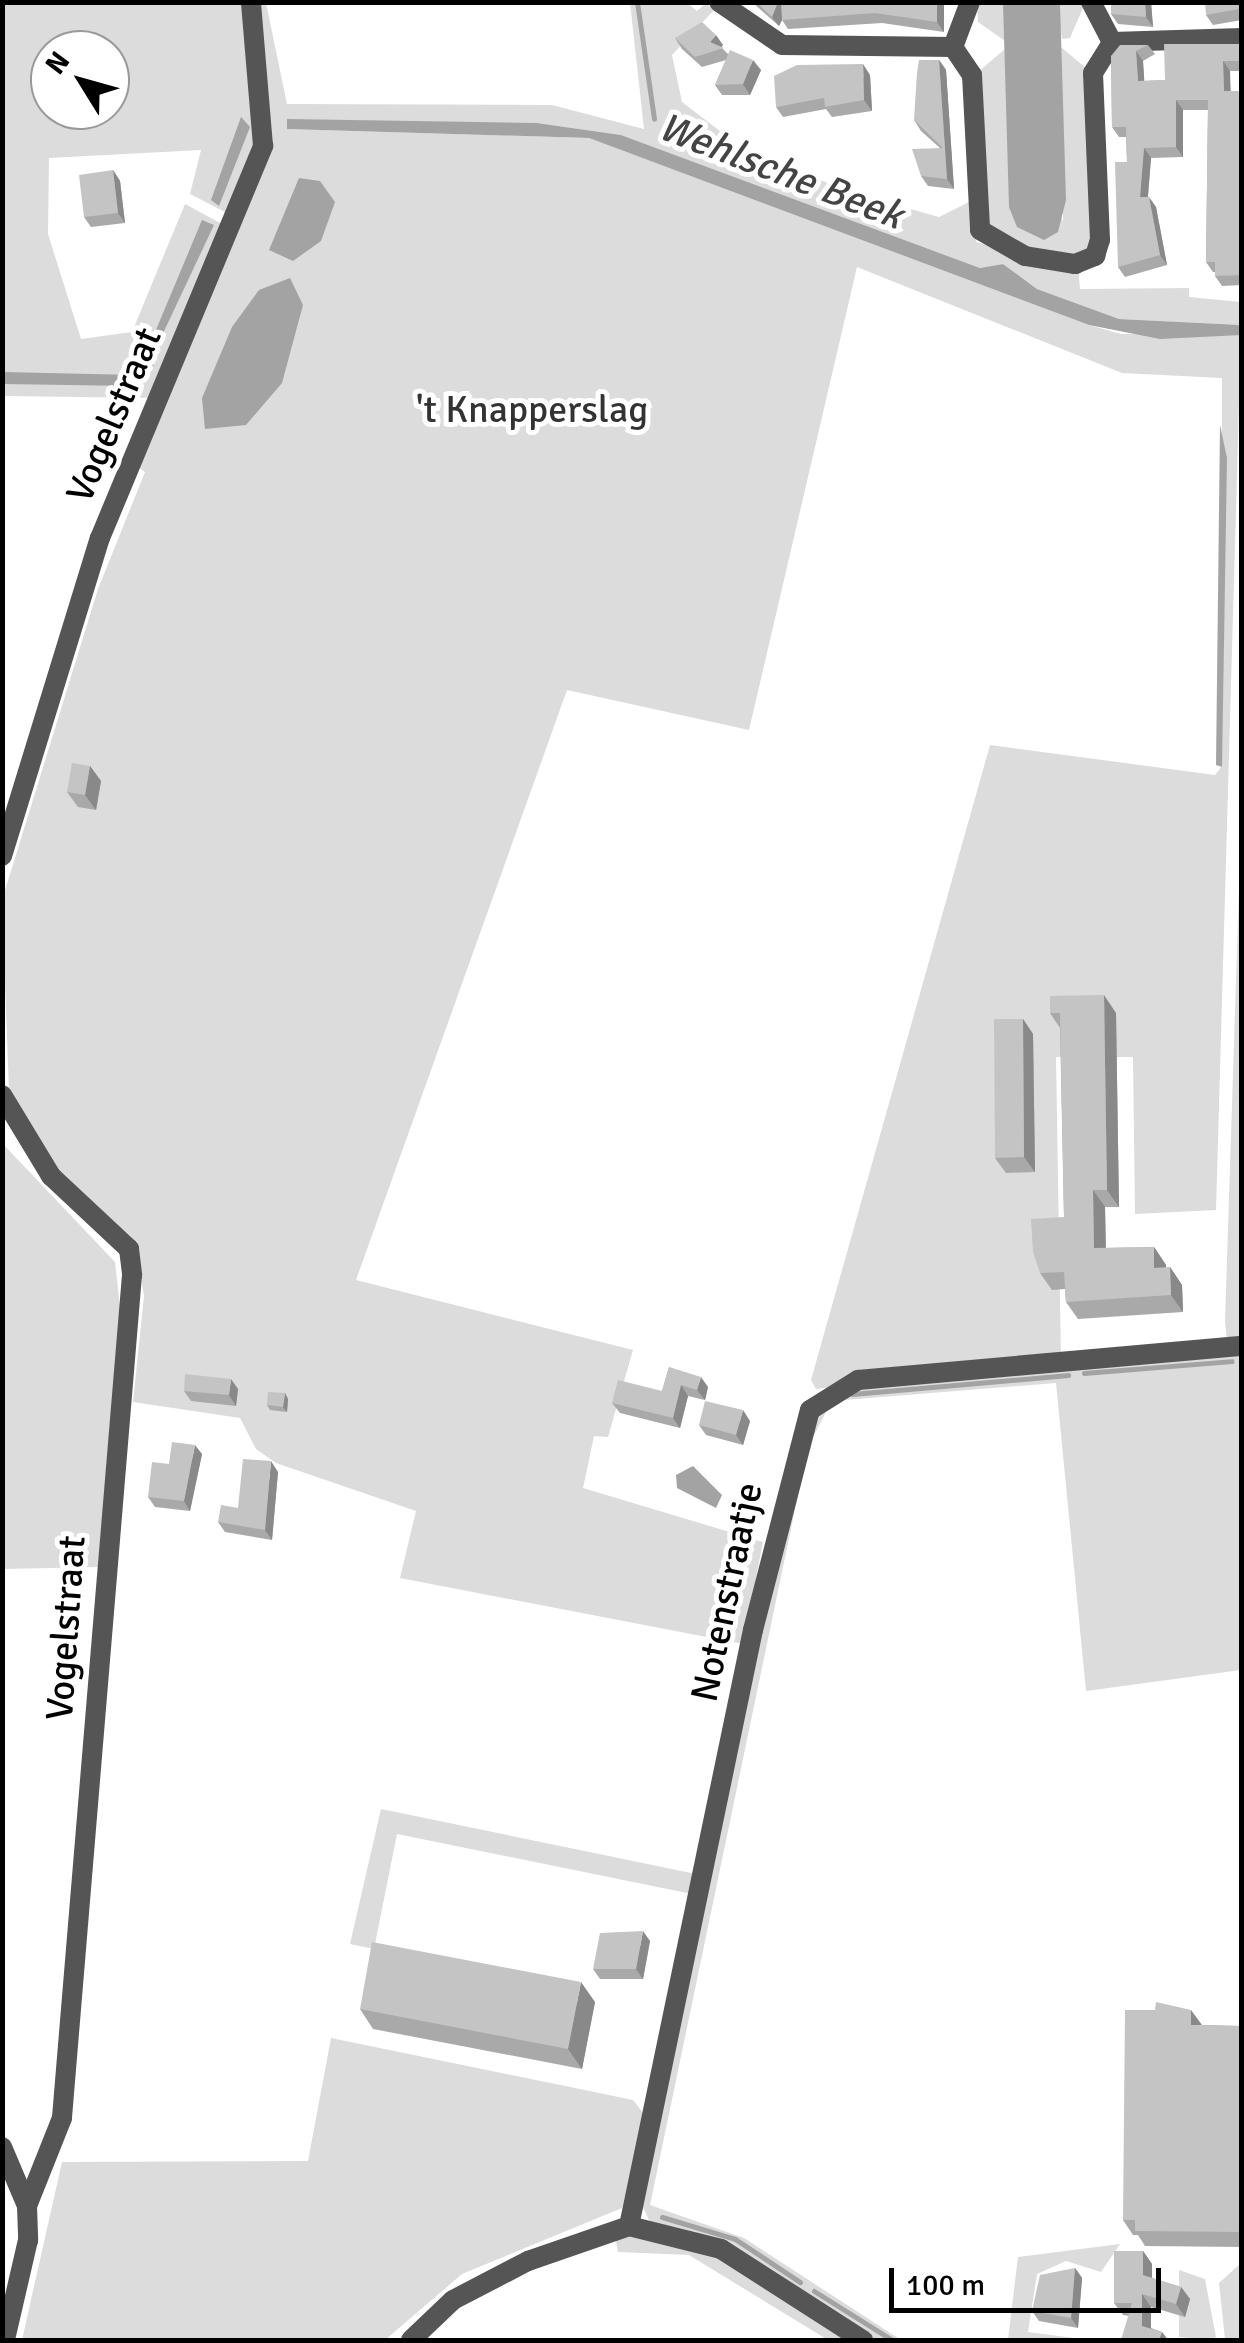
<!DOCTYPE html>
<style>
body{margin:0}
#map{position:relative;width:1244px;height:2343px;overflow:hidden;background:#fff;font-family:Signika,sans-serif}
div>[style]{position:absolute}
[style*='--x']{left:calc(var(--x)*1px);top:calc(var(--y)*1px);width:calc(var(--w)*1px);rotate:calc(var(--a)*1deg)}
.green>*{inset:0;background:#dcdcdc}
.water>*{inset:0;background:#a3a3a3}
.stream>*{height:5px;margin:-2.5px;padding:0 2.5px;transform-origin:2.5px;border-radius:2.5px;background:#a3a3a3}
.minor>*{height:20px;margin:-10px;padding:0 10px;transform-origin:10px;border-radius:10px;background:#555}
.wall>*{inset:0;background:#a9a9a9}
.shaded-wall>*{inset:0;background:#898989}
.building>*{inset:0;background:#c4c4c4}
span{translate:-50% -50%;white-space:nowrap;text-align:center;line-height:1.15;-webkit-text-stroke:10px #fff;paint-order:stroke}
.park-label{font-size:38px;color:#333}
.street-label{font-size:38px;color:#000}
.water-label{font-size:40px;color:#444;font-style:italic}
.frame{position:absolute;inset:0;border:5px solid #000;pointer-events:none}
.north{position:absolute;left:30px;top:30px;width:100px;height:100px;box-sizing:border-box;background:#fff;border:2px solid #999;border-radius:50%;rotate:307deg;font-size:28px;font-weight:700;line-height:40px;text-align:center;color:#000}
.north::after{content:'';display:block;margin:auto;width:35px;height:45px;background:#000;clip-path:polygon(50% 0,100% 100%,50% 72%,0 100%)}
.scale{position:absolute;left:889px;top:2268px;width:272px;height:45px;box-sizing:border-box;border:5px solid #000;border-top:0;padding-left:12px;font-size:30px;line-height:35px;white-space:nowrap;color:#000;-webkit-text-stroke:8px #fff;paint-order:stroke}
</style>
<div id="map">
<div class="green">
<div style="clip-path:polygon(evenodd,2px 3px,247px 3px,262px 128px,225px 212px,190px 194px,201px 150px,49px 158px,48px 234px,81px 339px,132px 332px,185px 204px,222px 224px,155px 398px,3px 396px,2px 3px,50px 50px,110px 50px,110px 110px,50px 110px,50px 50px)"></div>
<div style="clip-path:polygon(256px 3px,266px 3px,287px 104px,552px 105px,644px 129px,630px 3px,687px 3px,697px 11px,706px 3px,714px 10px,672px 55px,682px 102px,737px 144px,846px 191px,939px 217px,971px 201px,976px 242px,1078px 268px,1080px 289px,1189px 288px,1189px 297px,1241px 302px,1241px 325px,1119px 319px,1037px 289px,1003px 264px,980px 268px,621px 135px,537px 123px,287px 120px,288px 129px,589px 138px,1089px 325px,1121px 334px,1241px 335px,1216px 1210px,1135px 1214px,1133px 1057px,1056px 1057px,1061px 1360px,816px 1389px,811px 1380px,990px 745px,1215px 775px,1222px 766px,1222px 351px,1222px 378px,1122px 373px,857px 267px,749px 730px,567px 690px,356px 1280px,633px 1350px,608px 1437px,594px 1436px,583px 1488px,763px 1542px,743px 1644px,400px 1578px,416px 1511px,276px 1463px,256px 1449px,240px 1418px,133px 1402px,144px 1296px,137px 1254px,68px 1189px,9px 1092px,2px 900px,98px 589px,145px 472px,135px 465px,270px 117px)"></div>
<div style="clip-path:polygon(977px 3px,1007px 3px,1005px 41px,978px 22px)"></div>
<div style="clip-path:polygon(1057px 3px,1085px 3px,1070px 38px,1062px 39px)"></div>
<div style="clip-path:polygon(1061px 47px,1087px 69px,1093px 242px,1085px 253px,1053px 256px,989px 233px,978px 72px,1005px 49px,1063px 222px)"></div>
<div style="clip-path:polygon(1241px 826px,1241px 1341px,1227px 1340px,1225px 1322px)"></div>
<div style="clip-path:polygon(2px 1143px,115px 1262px,120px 1307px,98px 1567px,3px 1569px)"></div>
<div style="clip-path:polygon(1241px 1352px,1241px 1670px,1086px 1691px,1056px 1383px,844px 1400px,828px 1408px,808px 1447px,650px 2205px,744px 2238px,901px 2340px,874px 2340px,649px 2220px,642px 2205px,772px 1562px,811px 1422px,848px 1389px)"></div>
<div style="clip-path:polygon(381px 1809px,696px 1874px,692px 1894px,397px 1834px,374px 1949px,350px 1944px)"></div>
<div style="clip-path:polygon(331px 2038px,633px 2100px,647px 2118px,622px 2208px,462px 2274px,385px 2340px,22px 2340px,62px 2162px,308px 2161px)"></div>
<div style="clip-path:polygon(628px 2234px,713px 2250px,854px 2340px,828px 2340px,689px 2255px,618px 2252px,615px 2236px)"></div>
<div style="clip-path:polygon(1120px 2244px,1101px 2272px,1066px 2261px,1037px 2274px,1028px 2332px,1089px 2340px,1008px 2340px,1018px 2257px)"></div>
<div style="clip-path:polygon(1241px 2263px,1242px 2340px,1241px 2340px,1225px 2339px,1219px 2283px)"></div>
<div style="clip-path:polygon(1179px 2270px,1205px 2279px,1216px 2337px,1209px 2340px,1179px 2337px)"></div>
</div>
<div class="water">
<div style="clip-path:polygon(1003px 3px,1060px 3px,1066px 200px,1058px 232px,1044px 240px,1017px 227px,1009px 207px)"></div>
<div style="clip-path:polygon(241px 117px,250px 127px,219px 206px,211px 200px)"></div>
<div style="clip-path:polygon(287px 119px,537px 123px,621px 135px,980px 268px,1003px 264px,1037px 289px,1119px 319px,1241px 325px,1241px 335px,1160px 339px,1089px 325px,589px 138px,287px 129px)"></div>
<div style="clip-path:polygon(299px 178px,320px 181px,335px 202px,321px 241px,293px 261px,269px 250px)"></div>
<div style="clip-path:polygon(202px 220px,214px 225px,158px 344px,153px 337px)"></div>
<div style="clip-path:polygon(290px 278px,303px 305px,282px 383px,246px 425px,205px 429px,202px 398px,232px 327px,259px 290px)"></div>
<div style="clip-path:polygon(145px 361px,154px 365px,132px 386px,3px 384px,3px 372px,135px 375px)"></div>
<div style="clip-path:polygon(1220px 425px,1227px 458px,1222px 767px,1216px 765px)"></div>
<div style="clip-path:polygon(693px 1466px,722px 1495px,716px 1508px,677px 1488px,676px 1475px)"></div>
</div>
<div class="stream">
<div style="--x:637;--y:2;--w:118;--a:81.7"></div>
<div style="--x:1242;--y:1095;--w:187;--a:90"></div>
<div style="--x:1084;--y:1373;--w:148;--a:-4.6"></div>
<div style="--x:852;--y:1394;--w:217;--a:-5"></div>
<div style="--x:662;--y:2217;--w:76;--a:16.8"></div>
<div style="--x:735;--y:2239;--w:78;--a:33.5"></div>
<div style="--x:814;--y:2291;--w:92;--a:32.1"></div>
</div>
<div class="minor">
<div style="--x:719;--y:2;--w:76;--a:34.3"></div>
<div style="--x:782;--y:45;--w:171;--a:0.7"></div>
<div style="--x:970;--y:2;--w:48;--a:110.7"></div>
<div style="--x:953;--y:47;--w:34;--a:56"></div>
<div style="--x:972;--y:75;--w:155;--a:87"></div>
<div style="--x:980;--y:230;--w:52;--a:30"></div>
<div style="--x:1025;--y:256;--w:51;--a:9.1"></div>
<div style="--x:1075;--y:264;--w:22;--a:-22"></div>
<div style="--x:1095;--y:256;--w:17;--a:-73"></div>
<div style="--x:1100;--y:240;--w:167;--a:-92.4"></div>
<div style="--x:1093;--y:73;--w:36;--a:-58"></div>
<div style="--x:1112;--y:42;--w:45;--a:-117.7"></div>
<div style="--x:1112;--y:42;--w:130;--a:-1.8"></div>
<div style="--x:2;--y:856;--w:333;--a:-72.9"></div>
<div style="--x:100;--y:538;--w:425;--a:-67.4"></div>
<div style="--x:263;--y:146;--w:144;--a:-94.8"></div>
<div style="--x:2;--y:1095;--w:95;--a:58.8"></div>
<div style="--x:51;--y:1176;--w:107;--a:43.1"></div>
<div style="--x:129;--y:1249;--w:26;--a:83"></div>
<div style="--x:132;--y:1275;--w:846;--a:94.75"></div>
<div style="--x:62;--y:2118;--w:95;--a:111.7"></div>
<div style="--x:2;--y:2147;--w:64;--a:67"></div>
<div style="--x:27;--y:2206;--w:34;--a:88"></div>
<div style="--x:28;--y:2240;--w:103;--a:103"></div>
<div style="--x:629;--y:2226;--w:609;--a:-78.25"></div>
<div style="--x:753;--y:1630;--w:227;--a:-75.5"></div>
<div style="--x:810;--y:1410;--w:57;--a:-32"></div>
<div style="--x:858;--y:1380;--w:386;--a:-5.1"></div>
<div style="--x:411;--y:2340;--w:58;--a:-43.6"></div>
<div style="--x:453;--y:2300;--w:85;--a:-27.5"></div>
<div style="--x:528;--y:2261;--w:107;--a:-19.1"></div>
<div style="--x:629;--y:2226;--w:95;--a:14"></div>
<div style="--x:721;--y:2249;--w:169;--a:32.7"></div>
</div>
<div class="wall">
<div style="clip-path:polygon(752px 2px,944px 2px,944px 32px,882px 23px,788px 29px,782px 20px,779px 26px)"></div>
<div style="clip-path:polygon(1111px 2px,1151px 2px,1153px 27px,1118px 24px,1111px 14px)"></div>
<div style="clip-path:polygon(1242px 2px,1242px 20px,1213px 25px,1206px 15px)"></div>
<div style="clip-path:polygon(675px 38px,723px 45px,721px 47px,728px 54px,761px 70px,750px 95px,722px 95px,715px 85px,726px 60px,702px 67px,682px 49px)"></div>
<div style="clip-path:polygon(1239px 44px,1242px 47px,1242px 71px,1230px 71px,1230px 91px,1242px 92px,1242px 285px,1222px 286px,1215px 276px,1215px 272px,1213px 272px,1206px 262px,1208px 110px,1183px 110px,1183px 157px,1151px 158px,1148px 197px,1156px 207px,1167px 265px,1125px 277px,1118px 267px,1127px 162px,1126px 137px,1119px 137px,1112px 127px,1111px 56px,1148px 45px,1155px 54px,1143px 61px,1144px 81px,1165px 80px)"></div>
<div style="clip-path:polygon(939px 60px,946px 70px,954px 189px,928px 186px,921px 176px,940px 148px,921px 131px,914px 120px)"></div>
<div style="clip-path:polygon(870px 75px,872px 111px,832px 117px,826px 109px,783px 117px,776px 107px)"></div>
<div style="clip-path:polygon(113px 170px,120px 181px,125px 223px,91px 227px,84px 217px)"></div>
<div style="clip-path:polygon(90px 766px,101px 781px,96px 810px,78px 807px,67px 792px)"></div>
<div style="clip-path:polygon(1050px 1013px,1116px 1013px,1119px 1207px,1105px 1207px,1106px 1248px,1154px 1247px,1166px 1265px,1166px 1268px,1170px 1267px,1182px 1285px,1183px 1312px,1078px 1319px,1066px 1302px,1065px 1289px,1052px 1290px,1040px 1273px,1064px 1217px,1060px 1028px)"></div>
<div style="clip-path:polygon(1023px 1019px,1033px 1034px,1035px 1172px,1006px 1173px,995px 1158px)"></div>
<div style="clip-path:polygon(669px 1367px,708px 1387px,705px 1400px,688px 1396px,680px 1428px,620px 1413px,612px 1403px,662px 1391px)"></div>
<div style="clip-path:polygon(238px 1389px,236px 1406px,191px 1401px,184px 1391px)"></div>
<div style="clip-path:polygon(285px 1393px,288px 1399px,287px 1412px,270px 1410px,267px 1405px)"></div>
<div style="clip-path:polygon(750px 1421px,743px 1445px,706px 1435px,699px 1425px)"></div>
<div style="clip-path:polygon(202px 1454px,190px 1511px,155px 1507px,148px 1497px,169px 1464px)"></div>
<div style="clip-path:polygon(278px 1472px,272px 1540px,225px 1532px,218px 1522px,238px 1508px)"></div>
<div style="clip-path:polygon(650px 1941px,643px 1979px,600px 1979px,593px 1969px)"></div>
<div style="clip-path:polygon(595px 2002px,582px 2069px,373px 2029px,360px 2009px)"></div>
<div style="clip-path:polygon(1202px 2025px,1242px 2026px,1242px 2247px,1145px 2246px,1138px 2235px,1133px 2235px,1123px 2220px)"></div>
<div style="clip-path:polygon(1143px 2251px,1152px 2264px,1152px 2278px,1181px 2287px,1190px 2299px,1185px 2317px,1151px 2307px,1151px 2328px,1162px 2332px,1168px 2340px,1122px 2340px,1129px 2316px,1123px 2315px,1114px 2303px)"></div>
<div style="clip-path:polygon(1075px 2268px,1082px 2278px,1078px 2328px,1039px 2321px,1032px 2311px)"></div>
</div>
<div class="shaded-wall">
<div style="clip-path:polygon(778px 2px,785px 2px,788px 7px,779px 26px,772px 17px)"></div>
<div style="clip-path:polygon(937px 2px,944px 2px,944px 32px,937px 22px)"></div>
<div style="clip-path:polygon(1145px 2px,1151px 2px,1153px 27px,1146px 17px)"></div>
<div style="clip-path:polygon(716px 35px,723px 45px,719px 50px,710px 42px)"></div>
<div style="clip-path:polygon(1136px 51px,1143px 61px,1145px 91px,1138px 81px)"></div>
<div style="clip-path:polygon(753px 60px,761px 70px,750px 95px,743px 84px)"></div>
<div style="clip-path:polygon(939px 60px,946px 70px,954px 189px,947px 179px)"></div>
<div style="clip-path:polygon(1223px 61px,1230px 71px,1231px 101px,1224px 91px)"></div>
<div style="clip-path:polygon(863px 64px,870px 75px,872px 111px,864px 100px)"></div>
<div style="clip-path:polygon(1176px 100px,1183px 110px,1183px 157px,1176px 147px)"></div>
<div style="clip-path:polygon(1144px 148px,1151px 158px,1147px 207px,1140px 197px)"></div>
<div style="clip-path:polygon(113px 170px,120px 181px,125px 223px,118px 213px)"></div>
<div style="clip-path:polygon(1149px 197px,1156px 207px,1167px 265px,1160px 255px)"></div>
<div style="clip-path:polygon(90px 766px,101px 781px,96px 810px,85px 795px)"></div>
<div style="clip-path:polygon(1104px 995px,1116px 1013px,1119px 1207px,1107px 1190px)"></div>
<div style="clip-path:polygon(1023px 1019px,1033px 1034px,1035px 1172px,1024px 1157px)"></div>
<div style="clip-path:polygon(1093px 1190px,1105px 1207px,1106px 1266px,1094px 1248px)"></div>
<div style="clip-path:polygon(1154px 1247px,1166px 1265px,1166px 1285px,1154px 1268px)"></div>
<div style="clip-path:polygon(1170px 1267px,1182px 1285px,1183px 1312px,1171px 1295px)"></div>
<div style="clip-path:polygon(701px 1377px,708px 1387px,705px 1400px,697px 1390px)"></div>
<div style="clip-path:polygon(231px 1379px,238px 1389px,236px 1406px,229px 1395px)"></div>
<div style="clip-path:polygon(681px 1385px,688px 1396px,680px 1428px,673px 1418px)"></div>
<div style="clip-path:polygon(285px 1393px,288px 1399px,287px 1412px,283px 1407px)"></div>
<div style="clip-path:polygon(743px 1410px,750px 1421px,743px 1445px,736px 1435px)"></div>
<div style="clip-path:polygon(195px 1445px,202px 1454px,190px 1511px,184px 1501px)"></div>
<div style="clip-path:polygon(271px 1461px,278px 1472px,272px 1540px,265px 1530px)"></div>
<div style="clip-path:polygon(643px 1931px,650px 1941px,643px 1979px,636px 1969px)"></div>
<div style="clip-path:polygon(581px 1982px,595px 2002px,582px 2069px,568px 2049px)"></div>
<div style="clip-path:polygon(1191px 2010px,1202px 2025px,1191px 2025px)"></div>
<div style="clip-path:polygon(1143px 2251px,1152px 2264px,1152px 2288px,1143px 2275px)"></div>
<div style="clip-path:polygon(1075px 2268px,1082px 2278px,1078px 2328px,1071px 2318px)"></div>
<div style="clip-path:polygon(1181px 2287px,1190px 2299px,1185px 2317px,1176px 2304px)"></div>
<div style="clip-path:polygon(1142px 2294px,1151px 2307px,1151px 2338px,1142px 2326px)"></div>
<div style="clip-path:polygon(1162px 2332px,1168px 2340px,1159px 2340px)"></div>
</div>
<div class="building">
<div style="clip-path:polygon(756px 2px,778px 2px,772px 17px)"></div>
<div style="clip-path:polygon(781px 2px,937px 2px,937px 22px,875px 13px,782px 20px)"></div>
<div style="clip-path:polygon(1111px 2px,1145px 2px,1146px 17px,1111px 14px)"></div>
<div style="clip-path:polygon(1205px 2px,1238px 2px,1239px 9px,1206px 15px)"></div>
<div style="clip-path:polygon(702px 22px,716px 35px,710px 42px,724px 48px,695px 57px,675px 38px)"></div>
<div style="clip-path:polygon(1164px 44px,1239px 44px,1240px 61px,1223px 61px,1224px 91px,1241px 91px,1242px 275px,1215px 276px,1215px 262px,1206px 262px,1208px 100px,1176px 100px,1176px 147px,1144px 148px,1140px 197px,1149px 197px,1160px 255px,1118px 267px,1115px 162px,1127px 162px,1126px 127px,1112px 127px,1111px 56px,1120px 45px,1148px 45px,1136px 51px,1138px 81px,1165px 80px)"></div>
<div style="clip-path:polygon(730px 50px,753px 60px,743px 84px,715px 85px)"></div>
<div style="clip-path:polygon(919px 60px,939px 60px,947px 179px,921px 176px,912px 149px,943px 148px,914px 120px,917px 73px)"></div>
<div style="clip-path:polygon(863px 64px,864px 100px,825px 107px,824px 98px,776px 107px,774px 76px,797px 65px)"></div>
<div style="clip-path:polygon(113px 170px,118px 213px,84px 217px,79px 175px)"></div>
<div style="clip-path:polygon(72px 763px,90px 766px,85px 795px,67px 792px)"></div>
<div style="clip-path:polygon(1104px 995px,1107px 1190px,1093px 1190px,1094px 1248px,1154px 1247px,1154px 1268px,1170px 1267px,1171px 1295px,1066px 1302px,1064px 1272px,1040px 1273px,1033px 1252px,1031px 1219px,1064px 1217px,1060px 1013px,1050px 1013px,1050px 996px)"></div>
<div style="clip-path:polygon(994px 1019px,1023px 1019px,1024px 1157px,995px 1158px)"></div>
<div style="clip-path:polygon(669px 1367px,701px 1377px,697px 1390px,681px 1385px,673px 1418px,612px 1403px,618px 1380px,662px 1391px)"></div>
<div style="clip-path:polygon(185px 1374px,231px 1379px,229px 1395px,184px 1391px)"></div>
<div style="clip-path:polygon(268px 1392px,285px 1393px,283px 1407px,267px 1405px)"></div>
<div style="clip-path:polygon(705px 1401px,743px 1410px,736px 1435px,699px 1425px)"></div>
<div style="clip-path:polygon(172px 1442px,195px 1445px,184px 1501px,148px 1497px,152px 1462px,169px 1464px)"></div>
<div style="clip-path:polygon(243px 1459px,271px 1461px,265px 1530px,218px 1522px,221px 1505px,238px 1508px)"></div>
<div style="clip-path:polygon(643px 1931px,636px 1969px,593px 1969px,600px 1933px)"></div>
<div style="clip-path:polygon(372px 1942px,581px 1982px,568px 2049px,360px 2009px)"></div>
<div style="clip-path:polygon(1156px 2002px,1191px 2010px,1191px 2025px,1242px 2026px,1242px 2232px,1135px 2231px,1135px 2220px,1123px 2220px,1125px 2010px,1155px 2010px)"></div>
<div style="clip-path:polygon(1114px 2251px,1143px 2251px,1143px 2275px,1181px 2287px,1176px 2304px,1142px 2294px,1142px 2326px,1162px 2332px,1159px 2340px,1121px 2340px,1132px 2303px,1114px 2303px)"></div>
<div style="clip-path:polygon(1075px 2268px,1071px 2318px,1032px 2311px,1040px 2275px)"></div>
</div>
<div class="park-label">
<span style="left:532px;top:410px">'t Knapperslag</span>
</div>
<div class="street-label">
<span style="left:114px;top:415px;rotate:-67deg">Vogelstraat</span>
<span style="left:727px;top:1592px;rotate:-78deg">Notenstraatje</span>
<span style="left:66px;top:1628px;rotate:-86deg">Vogelstraat</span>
</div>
<div class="water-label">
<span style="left:781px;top:171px;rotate:21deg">Wehlsche Beek</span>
</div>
<div class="frame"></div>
<div class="north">N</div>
<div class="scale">100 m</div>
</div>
